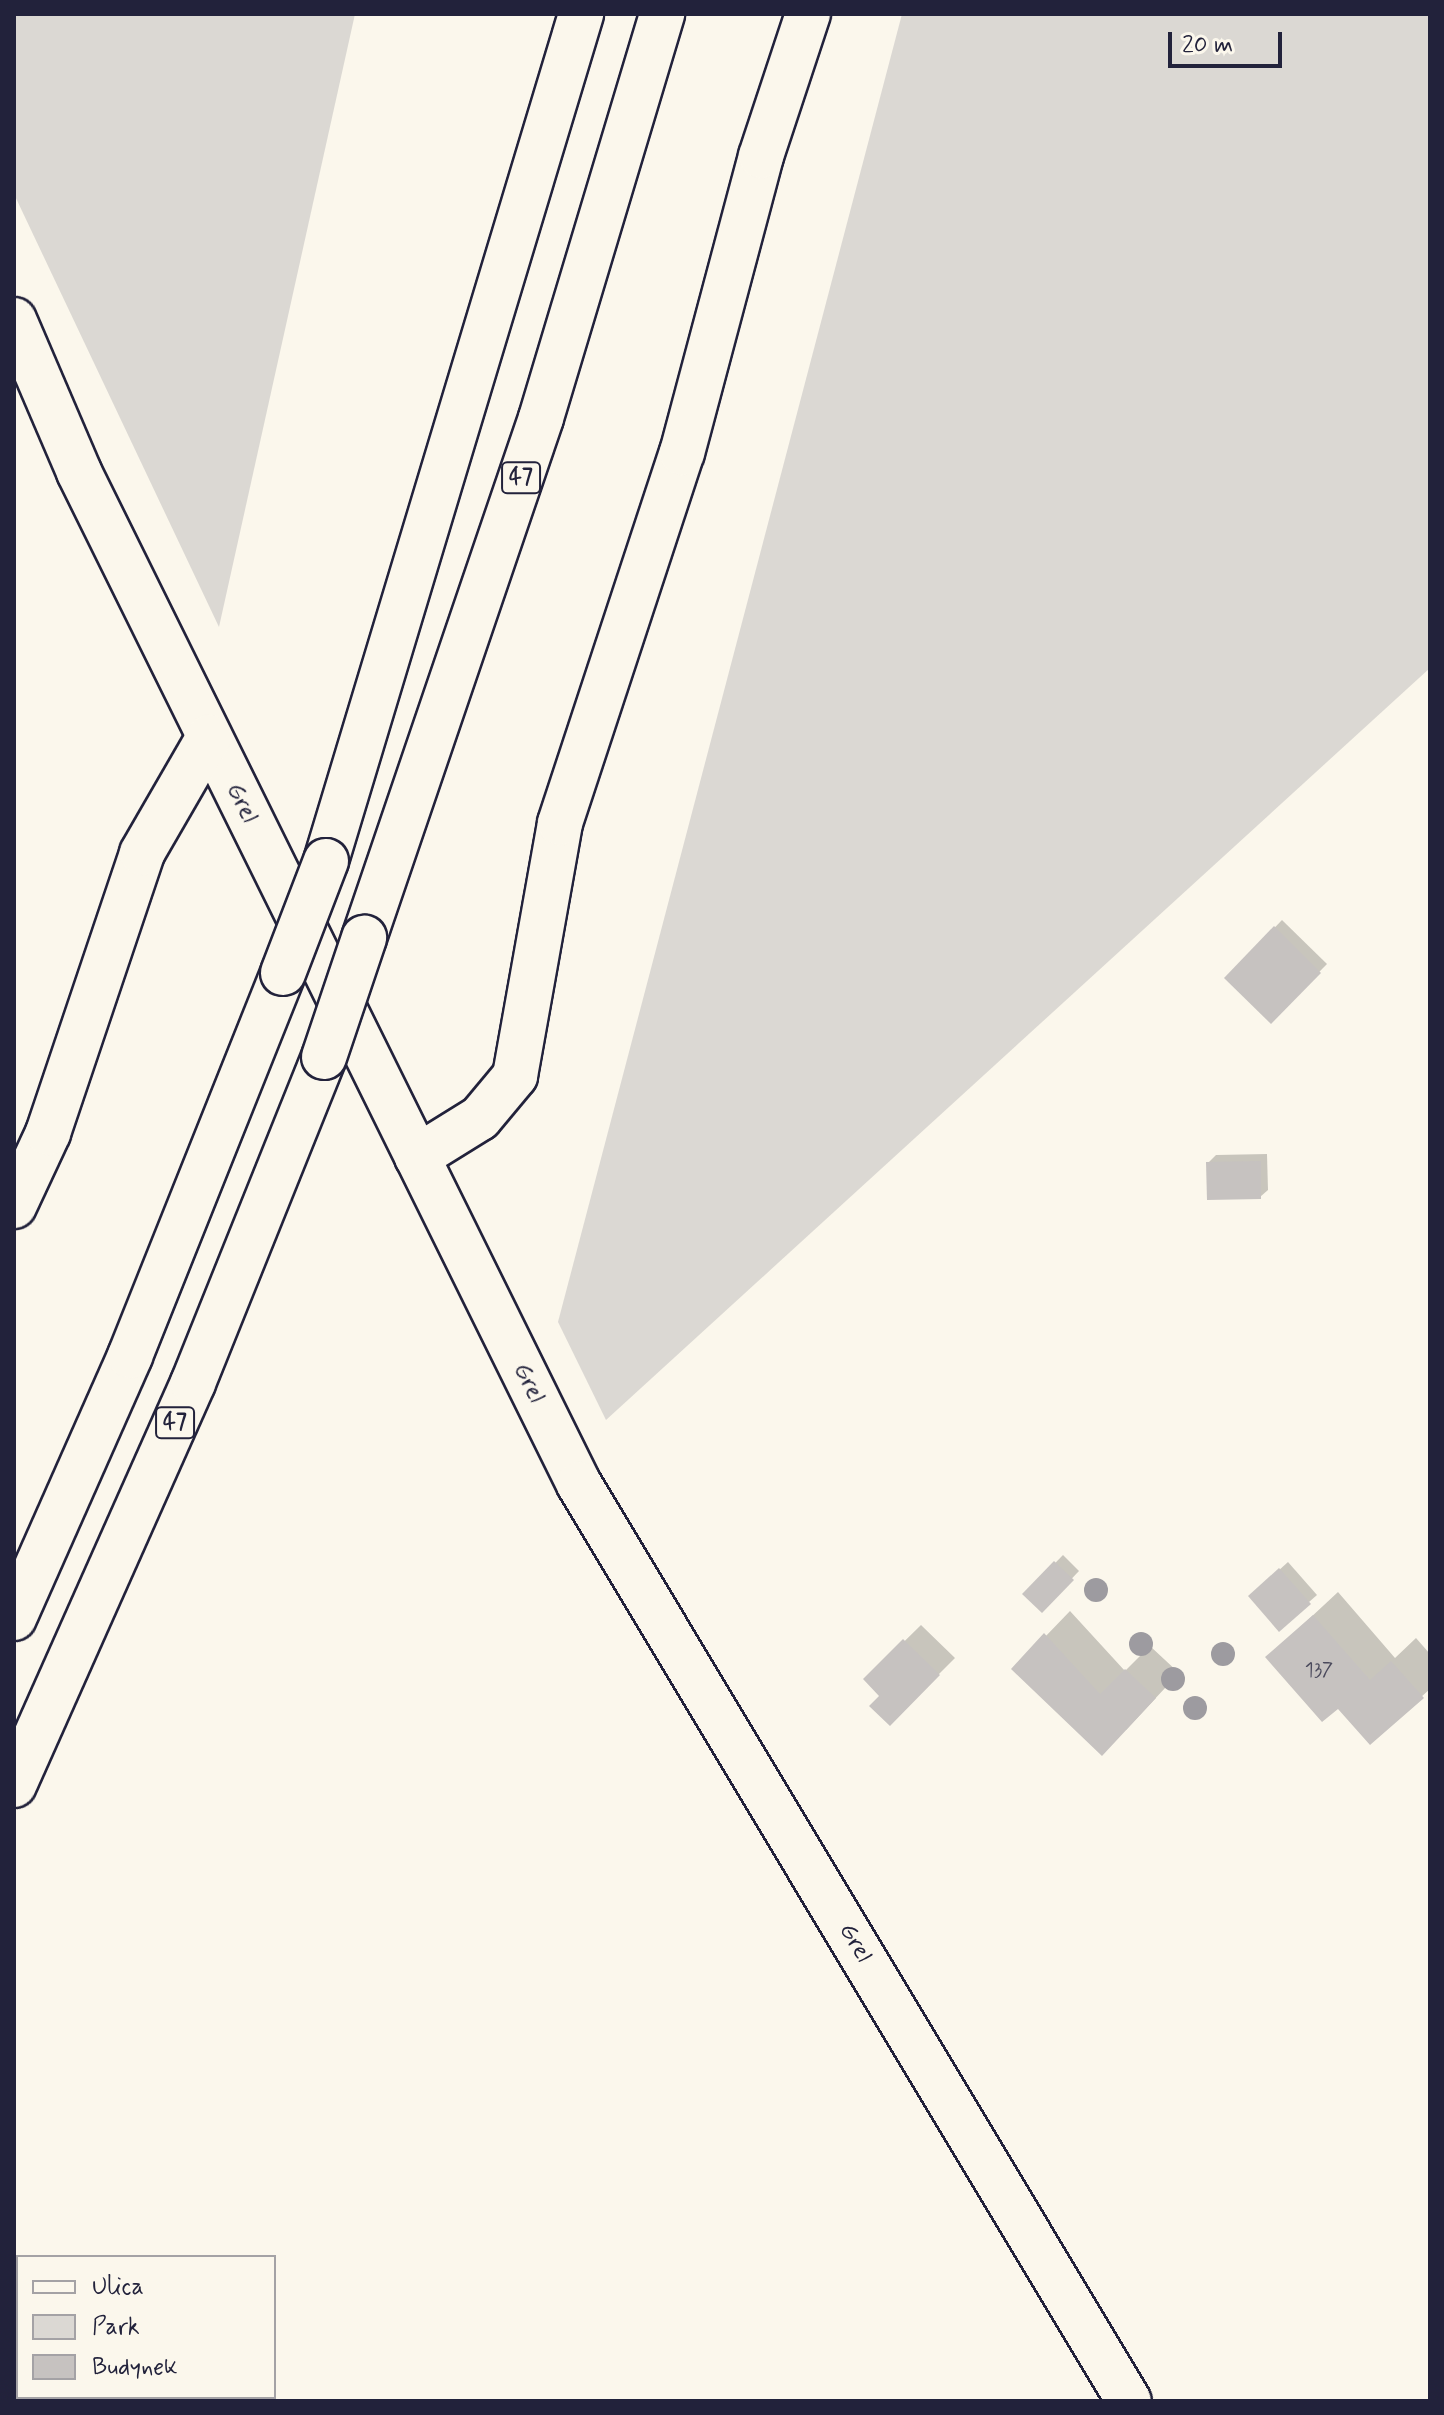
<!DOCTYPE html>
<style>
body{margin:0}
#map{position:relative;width:1444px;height:2415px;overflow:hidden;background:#fbf7ec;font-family:Mynerve,sans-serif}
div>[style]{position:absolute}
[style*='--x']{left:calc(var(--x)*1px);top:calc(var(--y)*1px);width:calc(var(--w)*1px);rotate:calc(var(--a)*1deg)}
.green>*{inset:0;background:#dbd8d3}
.shadow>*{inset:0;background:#0003}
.building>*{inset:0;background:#c6c2c0}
.roads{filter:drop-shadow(2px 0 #22223b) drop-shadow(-2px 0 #22223b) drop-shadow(0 2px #22223b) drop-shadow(0 -2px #22223b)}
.minor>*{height:44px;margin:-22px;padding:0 22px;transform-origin:22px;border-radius:22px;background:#fbf7ec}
.major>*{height:44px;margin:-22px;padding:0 22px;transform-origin:22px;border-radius:22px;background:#fbf7ec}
.bridges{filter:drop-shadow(2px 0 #22223b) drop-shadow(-2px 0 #22223b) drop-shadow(0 2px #22223b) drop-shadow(0 -2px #22223b)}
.major-bridge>*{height:44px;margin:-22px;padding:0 22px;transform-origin:22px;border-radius:22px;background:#fbf7ec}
.trees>*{width:24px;height:24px;margin:-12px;border-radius:50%;background:#9d9ba0}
span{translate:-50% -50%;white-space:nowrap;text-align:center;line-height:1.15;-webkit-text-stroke:6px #fbf7ec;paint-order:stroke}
.number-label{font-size:20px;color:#4b4a5c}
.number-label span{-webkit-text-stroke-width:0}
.shield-label span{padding:2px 6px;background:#fbf7ec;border:2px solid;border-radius:6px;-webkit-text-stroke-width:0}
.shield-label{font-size:22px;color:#22223b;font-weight:700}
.street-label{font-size:24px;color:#22223b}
.frame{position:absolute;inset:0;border:16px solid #22223b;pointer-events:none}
.legend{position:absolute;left:16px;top:2255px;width:260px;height:144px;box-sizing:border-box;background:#fbf7ec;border:2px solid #a4a2a5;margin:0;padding:10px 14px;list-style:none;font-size:24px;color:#22223b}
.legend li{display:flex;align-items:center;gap:16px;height:40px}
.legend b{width:40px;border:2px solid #a4a2a5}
.scale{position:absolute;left:1168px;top:32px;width:114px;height:36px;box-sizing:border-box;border:4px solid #22223b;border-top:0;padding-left:10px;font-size:24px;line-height:28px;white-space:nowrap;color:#22223b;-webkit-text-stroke:6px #fbf7ec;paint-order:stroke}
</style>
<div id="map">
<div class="green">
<div style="clip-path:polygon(14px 14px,355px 14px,219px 627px,14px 194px)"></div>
<div style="clip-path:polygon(902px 14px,1430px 14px,1430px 668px,606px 1420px,558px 1322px)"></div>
</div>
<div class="shadow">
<div style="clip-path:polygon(1282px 920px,1327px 964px,1271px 1021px,1226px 978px)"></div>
<div style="clip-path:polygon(1267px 1154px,1268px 1190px,1260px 1197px,1208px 1163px,1216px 1155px)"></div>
<div style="clip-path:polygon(1063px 1555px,1079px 1571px,1042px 1610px,1025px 1594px)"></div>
<div style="clip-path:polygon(1288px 1562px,1317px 1595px,1309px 1602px,1258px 1589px)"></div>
<div style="clip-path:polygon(1338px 1592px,1395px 1658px,1416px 1638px,1430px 1654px,1430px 1689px,1371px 1742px,1338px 1706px,1268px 1657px)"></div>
<div style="clip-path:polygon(1070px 1611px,1125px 1671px,1150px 1646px,1179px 1673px,1126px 1730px,1014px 1669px)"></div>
<div style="clip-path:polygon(921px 1625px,955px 1658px,890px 1723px,882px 1696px,866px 1679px)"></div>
</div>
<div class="building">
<div style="clip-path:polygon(1274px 926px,1321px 973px,1271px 1024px,1224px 978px)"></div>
<div style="clip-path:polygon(1261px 1161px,1261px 1199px,1207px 1200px,1206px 1162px)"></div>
<div style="clip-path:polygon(1054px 1561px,1074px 1580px,1042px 1613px,1022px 1594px)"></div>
<div style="clip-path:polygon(1279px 1568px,1311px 1604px,1279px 1632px,1248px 1596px)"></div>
<div style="clip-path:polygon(1313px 1615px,1370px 1680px,1391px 1661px,1424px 1698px,1370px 1745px,1338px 1709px,1322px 1722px,1265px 1657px)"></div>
<div style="clip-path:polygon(1044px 1633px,1100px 1694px,1125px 1669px,1156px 1698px,1102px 1756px,1011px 1669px)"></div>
<div style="clip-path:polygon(903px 1639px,940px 1675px,890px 1726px,869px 1706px,879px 1696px,863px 1679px)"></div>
</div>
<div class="roads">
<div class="minor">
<div style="--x:14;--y:320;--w:165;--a:66.8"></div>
<div style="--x:79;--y:472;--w:1129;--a:63.71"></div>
<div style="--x:579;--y:1484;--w:1069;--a:59.05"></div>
<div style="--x:417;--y:1157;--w:74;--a:-31.8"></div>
<div style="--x:480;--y:1118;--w:55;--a:-50.2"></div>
<div style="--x:515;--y:1076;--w:257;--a:-79.9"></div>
<div style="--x:560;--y:823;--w:390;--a:-71.8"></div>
<div style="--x:682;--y:453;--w:307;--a:-75.1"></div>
<div style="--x:761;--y:156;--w:150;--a:-71.7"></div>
<div style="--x:14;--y:1206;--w:81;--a:-65"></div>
<div style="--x:48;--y:1133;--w:295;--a:-71.4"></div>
<div style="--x:142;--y:853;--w:134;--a:-60"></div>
</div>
<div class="major">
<div style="--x:326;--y:861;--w:885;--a:-73.24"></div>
<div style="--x:364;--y:938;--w:549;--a:-71.2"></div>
<div style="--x:541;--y:418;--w:422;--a:-73.3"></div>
<div style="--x:14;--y:1618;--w:287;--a:-66.1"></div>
<div style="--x:130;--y:1356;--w:412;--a:-68.2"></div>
<div style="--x:14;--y:1785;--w:440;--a:-66"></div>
<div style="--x:193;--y:1383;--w:351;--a:-68.1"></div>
</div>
</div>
<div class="bridges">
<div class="major-bridge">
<div style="--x:283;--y:973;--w:120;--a:-69"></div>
<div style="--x:324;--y:1057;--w:126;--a:-71.4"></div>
</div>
</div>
<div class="trees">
<div style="left:1096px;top:1590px"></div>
<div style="left:1141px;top:1644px"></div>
<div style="left:1223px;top:1654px"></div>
<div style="left:1173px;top:1679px"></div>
<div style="left:1195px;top:1708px"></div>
</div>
<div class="number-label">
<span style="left:1319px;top:1670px">137</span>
</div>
<div class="shield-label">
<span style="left:521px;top:478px">47</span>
<span style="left:175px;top:1423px">47</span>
</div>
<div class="street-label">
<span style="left:242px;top:803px;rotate:64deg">Grel</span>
<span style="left:529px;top:1383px;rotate:64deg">Grel</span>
<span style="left:855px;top:1943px;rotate:59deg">Grel</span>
</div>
<div class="frame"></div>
<ul class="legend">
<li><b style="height:10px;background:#fbf7ec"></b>Ulica</li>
<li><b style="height:22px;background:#dbd8d3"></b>Park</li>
<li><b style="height:22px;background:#c6c2c0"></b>Budynek</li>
</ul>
<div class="scale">20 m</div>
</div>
